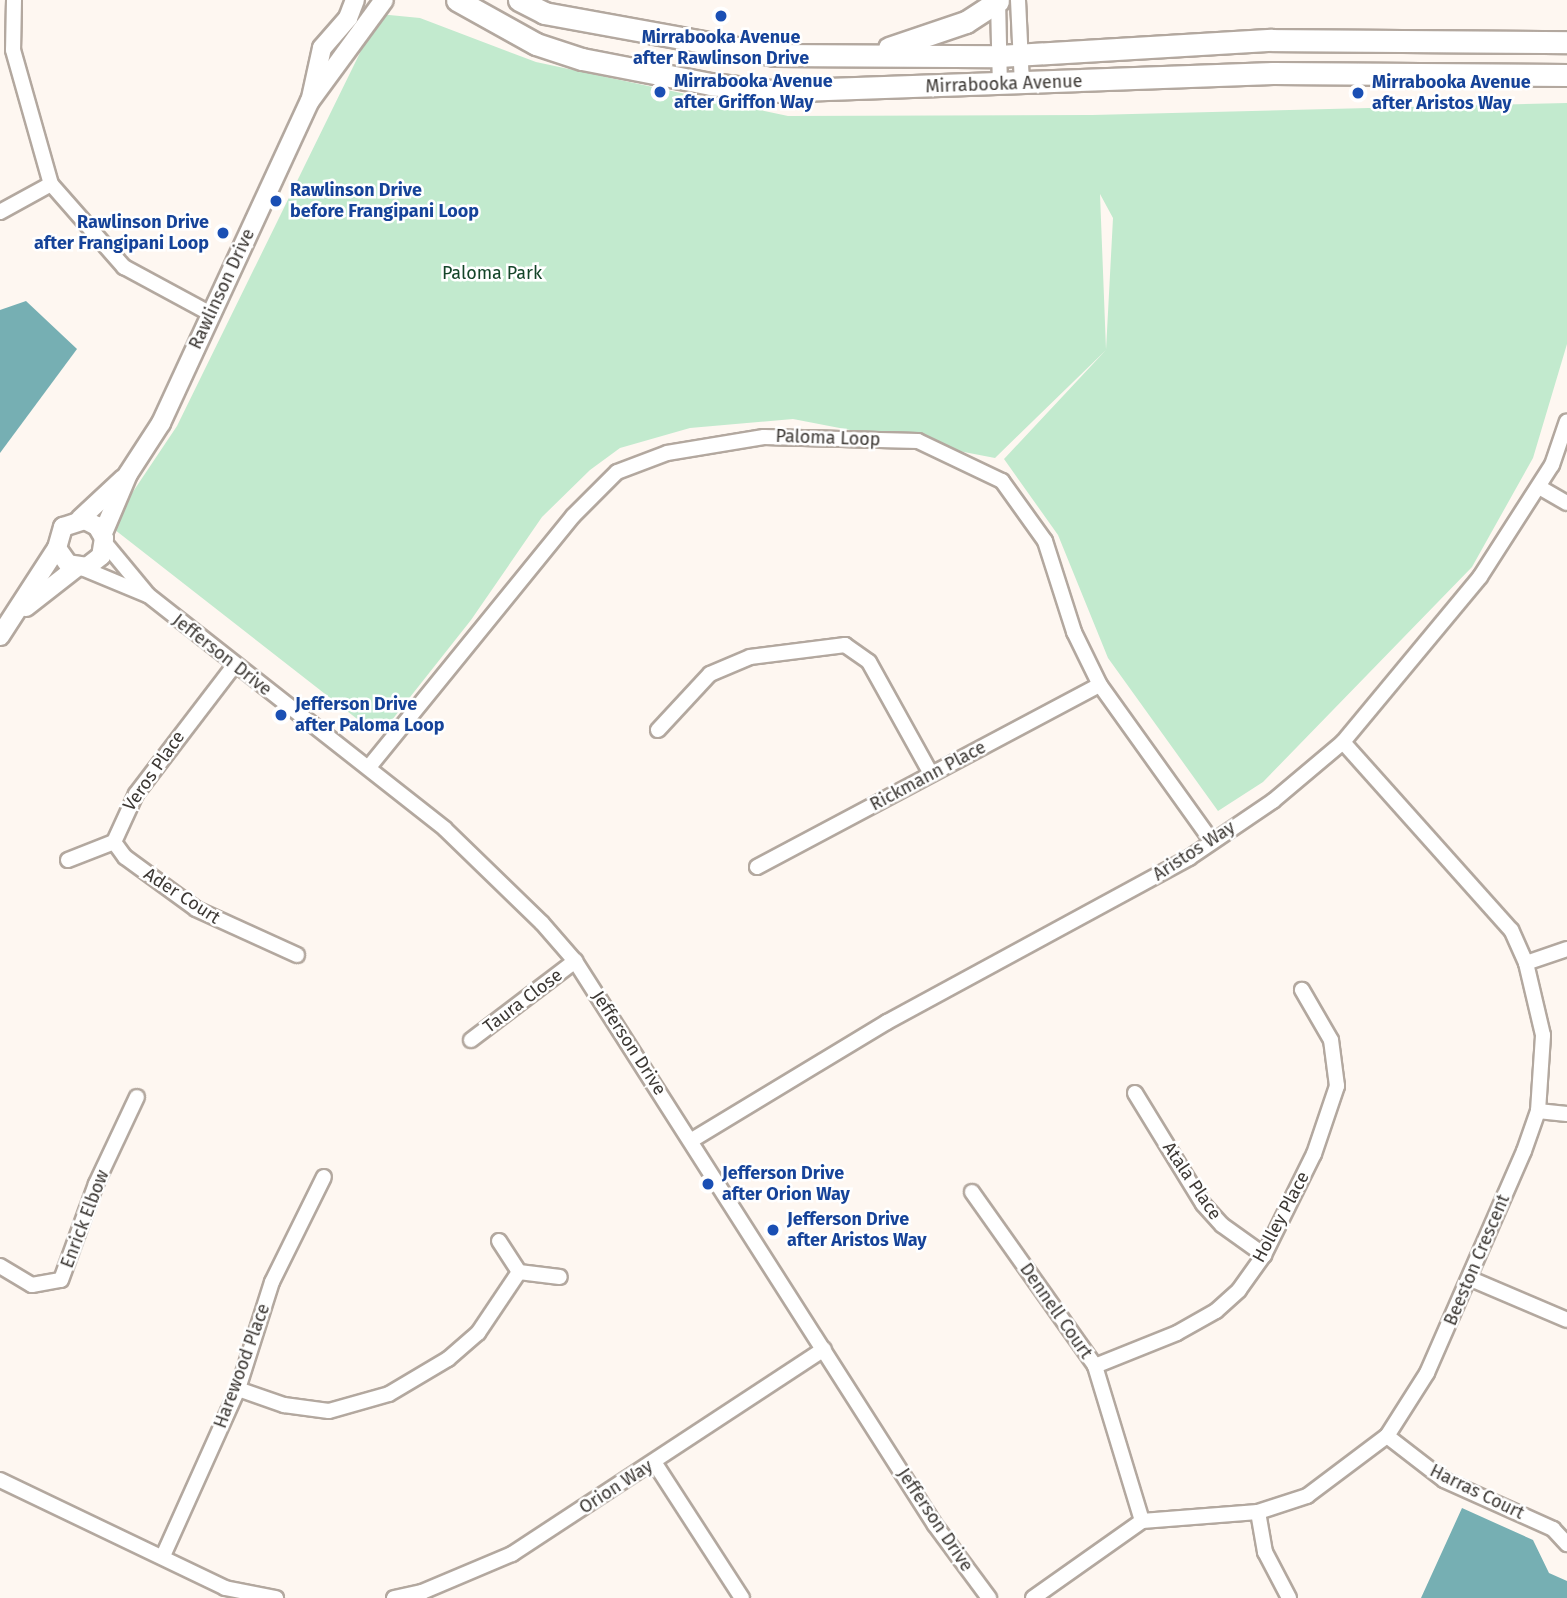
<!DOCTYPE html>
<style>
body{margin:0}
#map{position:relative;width:1567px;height:1598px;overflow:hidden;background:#fef7f1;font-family:"Fira Sans",sans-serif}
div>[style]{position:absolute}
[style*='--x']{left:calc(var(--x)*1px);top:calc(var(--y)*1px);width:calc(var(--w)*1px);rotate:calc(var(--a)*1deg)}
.green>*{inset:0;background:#c2eace}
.water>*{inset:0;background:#76afb3}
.roads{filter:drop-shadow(2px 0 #b3a89f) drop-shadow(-2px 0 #b3a89f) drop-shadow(0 2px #b3a89f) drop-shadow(0 -2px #b3a89f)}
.minor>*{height:14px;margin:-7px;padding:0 7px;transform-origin:7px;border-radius:7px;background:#fff}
.tertiary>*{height:18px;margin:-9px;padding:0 9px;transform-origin:9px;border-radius:9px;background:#fff}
.primary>*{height:21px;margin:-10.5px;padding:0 10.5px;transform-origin:10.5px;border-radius:10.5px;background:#fff}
.dots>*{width:19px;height:19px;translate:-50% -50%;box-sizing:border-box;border:4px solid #fff;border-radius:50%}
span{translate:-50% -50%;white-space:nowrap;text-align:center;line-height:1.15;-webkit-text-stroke:5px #fff;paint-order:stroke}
.transit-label{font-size:18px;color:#164399;font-weight:700}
.left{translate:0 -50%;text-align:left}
.right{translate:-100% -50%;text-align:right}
.street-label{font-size:18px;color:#3c3834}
.park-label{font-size:18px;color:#144529}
</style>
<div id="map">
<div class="green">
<div style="clip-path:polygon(evenodd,379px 14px,420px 18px,536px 62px,788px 116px,1092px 115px,1567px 103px,1567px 344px,1533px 458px,1472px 567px,1263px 782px,1218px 811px,1108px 658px,1058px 535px,1004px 459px,1106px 350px,995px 458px,793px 419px,690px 428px,620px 448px,590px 470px,542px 517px,471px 620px,388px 725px,370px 729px,110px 526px,177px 426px,379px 14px,1100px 194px,1113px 218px,1106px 350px,1106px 349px,1100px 194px)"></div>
</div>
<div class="water">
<div style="clip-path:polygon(26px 301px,77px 349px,0 453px,0 310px)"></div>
<div style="clip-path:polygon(1462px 1508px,1533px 1540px,1549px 1573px,1567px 1581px,1567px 1598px,1421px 1598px)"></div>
</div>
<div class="roads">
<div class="minor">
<div style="--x:14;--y:0;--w:50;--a:91.1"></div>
<div style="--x:13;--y:50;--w:139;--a:74.2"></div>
<div style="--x:51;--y:184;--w:111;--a:48.7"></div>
<div style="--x:124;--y:267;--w:99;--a:28.4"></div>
<div style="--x:998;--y:0;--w:85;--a:88.7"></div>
<div style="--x:1018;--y:0;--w:84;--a:87.3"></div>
<div style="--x:0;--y:212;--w:58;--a:-28.8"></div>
<div style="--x:1539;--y:487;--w:32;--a:30"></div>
<div style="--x:105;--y:543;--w:67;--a:50.4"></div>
<div style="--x:148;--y:595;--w:378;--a:38.2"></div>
<div style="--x:445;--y:829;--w:135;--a:44.1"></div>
<div style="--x:542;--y:923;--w:50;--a:49"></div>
<div style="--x:575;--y:961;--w:669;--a:57.45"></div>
<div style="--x:935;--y:1525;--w:91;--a:53.5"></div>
<div style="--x:82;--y:568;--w:70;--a:22.6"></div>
<div style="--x:658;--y:730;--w:76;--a:-47.1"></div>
<div style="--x:710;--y:674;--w:43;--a:-23"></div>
<div style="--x:750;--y:657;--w:96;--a:-7.2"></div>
<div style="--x:845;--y:645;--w:29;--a:35"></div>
<div style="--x:869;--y:662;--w:128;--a:61"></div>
<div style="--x:369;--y:767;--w:323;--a:-50.9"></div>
<div style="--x:573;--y:516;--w:62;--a:-45"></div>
<div style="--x:617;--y:472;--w:53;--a:-20.8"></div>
<div style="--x:667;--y:453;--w:98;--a:-9.4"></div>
<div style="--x:764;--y:437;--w:154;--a:1.5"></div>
<div style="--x:918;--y:441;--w:93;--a:25.5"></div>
<div style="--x:1002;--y:481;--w:74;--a:54.4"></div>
<div style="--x:1045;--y:541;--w:96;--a:72.3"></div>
<div style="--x:1074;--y:632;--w:59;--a:63.9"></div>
<div style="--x:1100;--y:685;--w:191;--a:54.4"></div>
<div style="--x:114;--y:842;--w:19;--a:54"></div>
<div style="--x:125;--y:857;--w:88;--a:36.2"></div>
<div style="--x:196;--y:909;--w:111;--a:24.5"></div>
<div style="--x:68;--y:860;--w:49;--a:-21.4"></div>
<div style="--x:114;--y:842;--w:53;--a:-65.4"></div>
<div style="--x:136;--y:794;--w:161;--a:-52.6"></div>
<div style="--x:757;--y:867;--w:388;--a:-28"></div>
<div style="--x:1526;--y:963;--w:43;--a:-18.9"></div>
<div style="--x:471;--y:1040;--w:131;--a:-37.2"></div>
<div style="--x:1135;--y:1093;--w:130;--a:58.5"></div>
<div style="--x:1203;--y:1204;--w:28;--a:48"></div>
<div style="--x:1222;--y:1225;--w:52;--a:35.5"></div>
<div style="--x:1538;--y:1111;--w:29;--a:6"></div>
<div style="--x:692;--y:1140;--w:228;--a:-31.2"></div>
<div style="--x:887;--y:1022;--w:344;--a:-28.5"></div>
<div style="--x:1189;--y:858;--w:102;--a:-34.2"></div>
<div style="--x:1273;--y:801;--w:92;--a:-40.1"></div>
<div style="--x:1343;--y:742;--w:214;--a:-50.3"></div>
<div style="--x:1480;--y:577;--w:133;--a:-57.3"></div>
<div style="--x:1552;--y:465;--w:46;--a:-71.2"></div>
<div style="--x:972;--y:1192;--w:213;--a:54.7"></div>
<div style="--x:1095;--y:1366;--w:162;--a:73.1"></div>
<div style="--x:499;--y:1241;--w:37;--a:57"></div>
<div style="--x:519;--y:1272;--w:41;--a:7"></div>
<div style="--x:0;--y:1266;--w:37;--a:31"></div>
<div style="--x:32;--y:1285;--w:29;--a:-10"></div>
<div style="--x:61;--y:1280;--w:102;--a:-70"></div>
<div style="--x:96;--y:1184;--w:96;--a:-64.8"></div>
<div style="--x:1471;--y:1279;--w:104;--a:23.1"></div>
<div style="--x:1095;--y:1366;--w:88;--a:-21.9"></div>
<div style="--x:1177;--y:1333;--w:45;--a:-29.4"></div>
<div style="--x:1216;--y:1311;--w:31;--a:-42"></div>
<div style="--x:1239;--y:1290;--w:43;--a:-54.5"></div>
<div style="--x:1264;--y:1255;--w:113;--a:-63.7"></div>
<div style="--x:1314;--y:1154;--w:72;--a:-71.3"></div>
<div style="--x:1337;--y:1086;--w:46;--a:-97.4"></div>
<div style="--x:1331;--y:1040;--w:58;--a:-120.1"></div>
<div style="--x:238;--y:1389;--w:49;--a:19.2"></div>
<div style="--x:284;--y:1405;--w:45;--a:7.6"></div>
<div style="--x:329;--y:1411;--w:62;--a:-15.8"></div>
<div style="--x:389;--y:1394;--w:69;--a:-30.7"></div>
<div style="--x:448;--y:1359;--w:40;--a:-41"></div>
<div style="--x:478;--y:1333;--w:73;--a:-56.1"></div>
<div style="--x:1387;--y:1436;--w:72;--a:37.7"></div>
<div style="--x:1444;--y:1480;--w:120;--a:24.2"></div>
<div style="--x:1553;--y:1529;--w:21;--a:47"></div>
<div style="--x:654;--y:1462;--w:162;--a:57.1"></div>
<div style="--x:0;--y:1480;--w:250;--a:25.6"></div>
<div style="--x:225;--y:1588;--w:52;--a:11.1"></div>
<div style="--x:1258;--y:1512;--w:41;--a:80.1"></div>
<div style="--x:1265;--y:1552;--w:52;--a:62.4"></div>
<div style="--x:163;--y:1556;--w:183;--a:-65.8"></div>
<div style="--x:238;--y:1389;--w:112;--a:-72.4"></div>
<div style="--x:272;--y:1282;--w:117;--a:-63.7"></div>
<div style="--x:394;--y:1598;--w:29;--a:-12"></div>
<div style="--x:422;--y:1592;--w:98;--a:-22.9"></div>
<div style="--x:512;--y:1554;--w:373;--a:-33.3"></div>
<div style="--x:1033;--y:1598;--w:133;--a:-35.2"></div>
<div style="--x:1142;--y:1521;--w:116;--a:-4.4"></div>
<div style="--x:1258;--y:1512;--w:52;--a:-18.1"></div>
<div style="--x:1307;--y:1496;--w:100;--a:-36.9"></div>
<div style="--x:1387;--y:1436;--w:75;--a:-57.6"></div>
<div style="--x:1427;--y:1373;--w:242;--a:-66.4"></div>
<div style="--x:1524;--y:1151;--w:42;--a:-70.7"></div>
<div style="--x:1538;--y:1111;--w:76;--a:-86.2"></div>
<div style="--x:1543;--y:1035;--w:74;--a:-103.3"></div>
<div style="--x:1526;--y:963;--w:36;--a:-114"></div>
<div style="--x:1511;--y:930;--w:252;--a:-131.8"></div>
</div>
<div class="tertiary">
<div style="--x:311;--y:98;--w:51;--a:-77.6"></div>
<div style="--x:322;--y:48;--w:40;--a:-49"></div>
<div style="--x:348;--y:18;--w:19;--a:-69"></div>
<div style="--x:80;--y:519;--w:59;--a:-42.9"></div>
<div style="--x:103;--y:533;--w:64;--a:-67"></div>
<div style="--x:128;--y:474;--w:61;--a:-57.1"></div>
<div style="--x:161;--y:423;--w:355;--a:-65.2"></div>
<div style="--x:310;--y:101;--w:125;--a:-53.8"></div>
<div style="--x:26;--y:607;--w:65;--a:-38.1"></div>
<div style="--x:0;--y:636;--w:105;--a:-57.1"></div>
<div style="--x:57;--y:548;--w:22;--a:-74"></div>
<div style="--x:63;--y:527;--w:23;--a:-18"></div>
<div style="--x:85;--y:520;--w:13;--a:27"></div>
<div style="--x:97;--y:526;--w:14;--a:60"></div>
<div style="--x:104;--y:538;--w:18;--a:99"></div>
<div style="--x:101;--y:556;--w:18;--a:142"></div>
<div style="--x:87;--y:567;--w:19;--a:-171"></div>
<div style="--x:68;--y:564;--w:19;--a:-125"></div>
</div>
<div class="primary">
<div style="--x:457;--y:0;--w:90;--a:29.1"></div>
<div style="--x:536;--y:44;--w:48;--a:18.1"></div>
<div style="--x:582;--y:59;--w:131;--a:11"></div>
<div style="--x:711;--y:84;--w:60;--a:6.7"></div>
<div style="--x:771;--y:91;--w:502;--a:-2.05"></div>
<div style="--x:1273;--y:73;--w:294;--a:0.4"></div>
<div style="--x:519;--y:0;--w:28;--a:27"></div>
<div style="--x:544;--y:13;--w:234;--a:10.3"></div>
<div style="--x:774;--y:55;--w:225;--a:0.3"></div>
<div style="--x:999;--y:56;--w:273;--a:-3.4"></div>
<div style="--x:1272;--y:40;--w:295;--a:0.4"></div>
<div style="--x:889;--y:48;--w:81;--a:-18.7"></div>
<div style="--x:966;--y:22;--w:38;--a:-33"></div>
</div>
</div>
<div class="dots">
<div style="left:721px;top:16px;background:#1a4fb4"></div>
<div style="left:660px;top:92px;background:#1a4fb4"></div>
<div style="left:1358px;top:93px;background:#1a4fb4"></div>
<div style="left:276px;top:201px;background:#1a4fb4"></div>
<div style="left:223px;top:233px;background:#1a4fb4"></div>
<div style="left:281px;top:715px;background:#1a4fb4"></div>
<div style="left:708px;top:1184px;background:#1a4fb4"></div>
<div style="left:773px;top:1230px;background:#1a4fb4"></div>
</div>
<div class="transit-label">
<span style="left:721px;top:48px">Mirrabooka Avenue<br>after Rawlinson Drive</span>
<span class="left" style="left:674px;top:92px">Mirrabooka Avenue<br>after Griffon Way</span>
<span class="left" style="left:1372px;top:93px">Mirrabooka Avenue<br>after Aristos Way</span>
<span class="left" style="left:290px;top:201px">Rawlinson Drive<br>before Frangipani Loop</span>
<span class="right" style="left:209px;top:233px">Rawlinson Drive<br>after Frangipani Loop</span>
<span class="left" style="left:295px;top:715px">Jefferson Drive<br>after Paloma Loop</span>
<span class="left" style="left:722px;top:1184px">Jefferson Drive<br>after Orion Way</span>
<span class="left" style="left:787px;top:1230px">Jefferson Drive<br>after Aristos Way</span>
</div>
<div class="street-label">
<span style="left:1004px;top:84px;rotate:-2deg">Mirrabooka Avenue</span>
<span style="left:222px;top:289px;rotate:-65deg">Rawlinson Drive</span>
<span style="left:828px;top:438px;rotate:2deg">Paloma Loop</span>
<span style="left:222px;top:655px;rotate:38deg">Jefferson Drive</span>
<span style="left:154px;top:771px;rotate:-55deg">Veros Place</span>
<span style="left:928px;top:776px;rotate:-28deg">Rickmann Place</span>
<span style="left:1194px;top:851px;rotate:-33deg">Aristos Way</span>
<span style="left:182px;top:896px;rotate:33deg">Ader Court</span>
<span style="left:523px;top:1001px;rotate:-37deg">Taura Close</span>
<span style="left:629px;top:1043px;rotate:57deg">Jefferson Drive</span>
<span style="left:1192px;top:1181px;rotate:56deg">Atala Place</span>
<span style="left:1281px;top:1217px;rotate:-62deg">Holley Place</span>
<span style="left:85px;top:1219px;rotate:-69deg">Enrick Elbow</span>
<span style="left:1477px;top:1260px;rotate:-67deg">Beeston Crescent</span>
<span style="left:1056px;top:1311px;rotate:55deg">Dennell Court</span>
<span style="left:242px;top:1366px;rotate:-70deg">Harewood Place</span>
<span style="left:616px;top:1487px;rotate:-33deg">Orion Way</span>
<span style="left:1477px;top:1492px;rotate:26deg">Harras Court</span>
<span style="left:935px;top:1520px;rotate:56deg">Jefferson Drive</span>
</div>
<div class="park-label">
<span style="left:492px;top:273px">Paloma Park</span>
</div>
</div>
